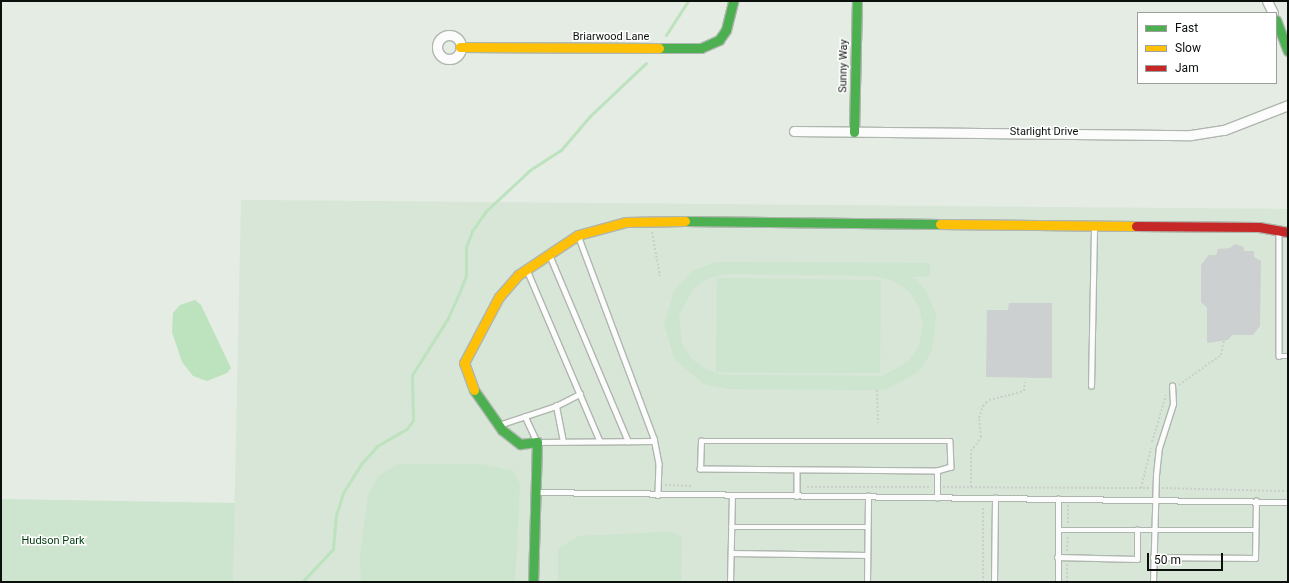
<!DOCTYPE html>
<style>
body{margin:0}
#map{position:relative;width:1289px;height:583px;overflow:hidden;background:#e4ece4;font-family:Roboto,sans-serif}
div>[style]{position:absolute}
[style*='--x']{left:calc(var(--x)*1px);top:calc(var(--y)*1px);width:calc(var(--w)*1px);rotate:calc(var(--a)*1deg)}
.built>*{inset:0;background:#d7e6d7}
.green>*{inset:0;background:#cde4cf}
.water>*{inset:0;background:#bce3be}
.stream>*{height:3px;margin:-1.5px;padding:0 1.5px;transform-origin:1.5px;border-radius:1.5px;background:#bce3be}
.building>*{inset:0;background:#ccd0d0}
.path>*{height:2px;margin-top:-1px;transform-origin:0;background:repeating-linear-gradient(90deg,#cbcecb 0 2px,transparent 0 4px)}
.roads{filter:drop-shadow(1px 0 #afb6af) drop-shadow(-1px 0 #afb6af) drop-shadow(0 1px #afb6af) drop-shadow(0 -1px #afb6af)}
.lane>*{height:4.5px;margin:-2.25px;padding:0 2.25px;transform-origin:2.25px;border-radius:2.25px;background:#fbfcfb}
.street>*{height:9px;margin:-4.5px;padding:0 4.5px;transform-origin:4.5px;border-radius:4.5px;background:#fbfcfb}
.street>.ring{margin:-4.5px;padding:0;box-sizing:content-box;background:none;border:9px solid #fbfcfb;border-radius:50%}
.fast>*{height:9px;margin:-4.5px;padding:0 4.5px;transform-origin:4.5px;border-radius:4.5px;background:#4caf50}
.slow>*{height:9px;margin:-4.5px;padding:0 4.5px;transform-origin:4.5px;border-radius:4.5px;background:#ffc107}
.jam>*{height:9px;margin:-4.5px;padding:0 4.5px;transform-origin:4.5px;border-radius:4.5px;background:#c62828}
span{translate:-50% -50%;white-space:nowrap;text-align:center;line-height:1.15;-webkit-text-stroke:3px #fff;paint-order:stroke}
.street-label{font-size:11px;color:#0b100c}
.park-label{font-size:11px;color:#003a0c}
.frame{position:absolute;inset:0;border:2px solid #0b100c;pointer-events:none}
.legend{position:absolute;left:1137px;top:12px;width:140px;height:72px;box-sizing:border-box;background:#fff;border:1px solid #9d9f9e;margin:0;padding:5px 7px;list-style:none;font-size:12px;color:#0b100c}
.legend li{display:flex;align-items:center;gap:8px;height:20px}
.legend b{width:20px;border:1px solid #9d9f9e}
.scale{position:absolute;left:1147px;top:553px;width:76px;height:18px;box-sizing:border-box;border:2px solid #0b100c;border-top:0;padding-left:5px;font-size:12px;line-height:14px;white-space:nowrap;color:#0b100c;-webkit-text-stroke:3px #fff;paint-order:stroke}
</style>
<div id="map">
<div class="built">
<div style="clip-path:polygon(241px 200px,1288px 209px,1288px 582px,233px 582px)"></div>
</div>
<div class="green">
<div style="clip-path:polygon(evenodd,716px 262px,930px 263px,930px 276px,913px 277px,926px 291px,936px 314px,932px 351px,918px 372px,885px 390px,727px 389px,704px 384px,675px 360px,664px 325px,675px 289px,693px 271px,716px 262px,727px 274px,873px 276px,892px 280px,909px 291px,919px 307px,923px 327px,919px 346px,908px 362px,883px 376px,727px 375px,709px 371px,693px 360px,682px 344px,679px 315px,693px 289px,709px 278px,727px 274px)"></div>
<div style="clip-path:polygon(717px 278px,881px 280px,880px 373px,716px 372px)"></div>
<div style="clip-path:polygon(398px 464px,482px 464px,514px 471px,520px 484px,515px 582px,361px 582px,360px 556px,368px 496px,378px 476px)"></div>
<div style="clip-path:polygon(1px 499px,235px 503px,233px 582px,1px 582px)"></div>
<div style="clip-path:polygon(671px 532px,682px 537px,681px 582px,558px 582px,558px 549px,578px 536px)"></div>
</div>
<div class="water">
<div style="clip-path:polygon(195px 300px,201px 305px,231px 368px,227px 373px,207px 381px,193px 376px,182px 362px,172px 332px,173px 313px,180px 305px)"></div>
</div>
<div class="stream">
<div style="--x:666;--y:35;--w:40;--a:-57.1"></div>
<div style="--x:302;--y:582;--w:45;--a:-46.8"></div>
<div style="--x:333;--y:549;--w:34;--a:-85"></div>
<div style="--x:336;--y:515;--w:23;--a:-72"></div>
<div style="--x:343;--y:493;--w:34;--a:-58"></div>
<div style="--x:361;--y:464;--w:24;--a:-48"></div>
<div style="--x:377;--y:446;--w:34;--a:-30"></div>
<div style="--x:407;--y:429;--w:11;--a:-56"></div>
<div style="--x:413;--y:420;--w:45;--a:-91.3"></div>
<div style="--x:412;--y:375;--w:67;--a:-57.7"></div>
<div style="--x:448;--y:318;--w:30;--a:-66"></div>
<div style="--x:460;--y:291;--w:17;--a:-69"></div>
<div style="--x:466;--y:275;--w:28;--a:-90"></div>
<div style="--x:466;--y:247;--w:17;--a:-69"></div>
<div style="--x:472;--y:231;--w:24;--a:-55"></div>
<div style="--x:486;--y:211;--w:60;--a:-43"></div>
<div style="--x:530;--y:170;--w:37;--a:-33"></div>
<div style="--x:561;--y:150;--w:45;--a:-49.5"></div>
<div style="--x:590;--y:116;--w:77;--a:-43.4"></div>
</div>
<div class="building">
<div style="clip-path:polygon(1235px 244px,1244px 247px,1244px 251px,1254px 251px,1254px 257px,1261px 261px,1260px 326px,1253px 335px,1232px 335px,1228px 340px,1207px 343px,1207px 308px,1201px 302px,1201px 265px,1209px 255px,1216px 255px,1218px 249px,1230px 248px)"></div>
<div style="clip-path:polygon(1009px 303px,1052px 303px,1052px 378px,986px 377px,987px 310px,1008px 310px)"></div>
</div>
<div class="path">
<div style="--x:652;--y:232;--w:45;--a:79.7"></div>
<div style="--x:1179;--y:385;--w:52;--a:-35.5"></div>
<div style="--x:1221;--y:355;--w:15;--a:-79"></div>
<div style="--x:877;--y:390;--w:33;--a:88"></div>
<div style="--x:1152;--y:442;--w:49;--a:-73.4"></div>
<div style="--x:665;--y:485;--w:27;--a:2"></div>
<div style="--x:807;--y:487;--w:123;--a:0"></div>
<div style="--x:943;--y:487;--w:198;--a:0.3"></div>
<div style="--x:971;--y:487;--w:36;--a:-90"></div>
<div style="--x:971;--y:451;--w:17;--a:-54"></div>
<div style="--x:981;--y:437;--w:19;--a:-96"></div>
<div style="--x:979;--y:418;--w:13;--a:-72"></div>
<div style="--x:983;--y:406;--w:8;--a:-45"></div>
<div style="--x:989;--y:400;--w:36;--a:-14"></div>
<div style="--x:1024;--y:391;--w:9;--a:-84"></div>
<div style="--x:1149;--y:488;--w:8;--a:180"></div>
<div style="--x:1141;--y:488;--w:41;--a:-76"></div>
<div style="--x:1162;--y:488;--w:126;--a:1.4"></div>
<div style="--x:1068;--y:505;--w:18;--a:90"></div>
<div style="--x:1067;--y:551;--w:14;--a:-86"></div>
<div style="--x:983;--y:582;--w:74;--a:-90"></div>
<div style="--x:1067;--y:582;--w:19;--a:-90"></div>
</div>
<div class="roads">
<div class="lane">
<div style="--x:1279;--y:230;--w:126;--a:90"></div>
<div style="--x:1279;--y:356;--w:9;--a:0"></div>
<div style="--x:578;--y:235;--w:217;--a:69.5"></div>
<div style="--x:654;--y:438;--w:26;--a:79"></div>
<div style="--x:659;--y:464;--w:31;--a:92"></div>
<div style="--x:550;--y:256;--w:201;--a:67.1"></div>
<div style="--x:527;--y:270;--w:186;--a:66.9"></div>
<div style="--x:1091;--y:386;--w:160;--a:-88.9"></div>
<div style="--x:525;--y:416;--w:29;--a:65"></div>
<div style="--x:537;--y:442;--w:117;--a:-0.5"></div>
<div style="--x:499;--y:425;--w:60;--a:-18.4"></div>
<div style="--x:563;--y:442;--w:37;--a:-101"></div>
<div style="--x:556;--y:406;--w:27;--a:-27"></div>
<div style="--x:797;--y:471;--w:25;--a:90"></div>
<div style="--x:536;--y:492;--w:752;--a:0.76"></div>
<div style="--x:937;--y:498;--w:27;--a:-90"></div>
<div style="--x:937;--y:471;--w:237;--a:-179.5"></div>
<div style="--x:700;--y:469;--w:28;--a:-88"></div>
<div style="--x:701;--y:441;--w:249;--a:0"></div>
<div style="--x:950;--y:441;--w:26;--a:88"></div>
<div style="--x:951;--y:467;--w:15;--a:164"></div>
<div style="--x:731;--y:527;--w:136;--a:0"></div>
<div style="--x:1058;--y:530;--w:79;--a:0"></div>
<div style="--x:731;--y:553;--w:136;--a:0.8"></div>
<div style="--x:1057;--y:557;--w:80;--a:1.4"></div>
<div style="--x:1137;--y:559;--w:29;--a:-90"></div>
<div style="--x:1137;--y:530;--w:118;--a:0"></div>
<div style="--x:1153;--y:557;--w:102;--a:0.6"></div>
<div style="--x:1255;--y:558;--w:57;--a:-89"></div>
<div style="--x:730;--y:582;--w:86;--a:-88.7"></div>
<div style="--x:867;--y:582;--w:86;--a:-89.3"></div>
<div style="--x:994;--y:582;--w:84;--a:-89.3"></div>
<div style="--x:1058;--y:582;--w:83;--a:-90"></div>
<div style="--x:1153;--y:582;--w:107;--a:-88.4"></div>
<div style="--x:1156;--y:475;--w:27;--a:-84"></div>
<div style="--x:1159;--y:448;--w:46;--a:-72.3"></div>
<div style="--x:1173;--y:404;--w:18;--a:-93"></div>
</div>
<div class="street">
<div style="--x:1267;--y:1;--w:13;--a:63"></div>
<div class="ring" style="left:437px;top:35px;width:15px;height:15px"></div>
<div style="--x:794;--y:131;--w:397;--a:0.6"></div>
<div style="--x:1191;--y:135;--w:33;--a:-9"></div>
<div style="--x:1224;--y:130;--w:69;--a:-21.3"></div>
</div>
<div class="fast">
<div style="--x:1276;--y:20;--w:33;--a:69"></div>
<div style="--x:659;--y:48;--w:42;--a:0"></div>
<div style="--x:701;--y:48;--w:20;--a:-24"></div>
<div style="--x:719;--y:40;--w:12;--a:-55"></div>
<div style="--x:726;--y:30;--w:30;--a:-76"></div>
<div style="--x:854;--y:132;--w:131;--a:-88.7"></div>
<div style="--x:685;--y:221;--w:255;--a:0.7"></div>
<div style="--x:474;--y:390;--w:49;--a:55"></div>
<div style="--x:502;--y:430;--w:23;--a:38"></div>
<div style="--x:520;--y:444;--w:17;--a:-7"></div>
<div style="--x:537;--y:442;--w:140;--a:91.6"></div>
</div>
<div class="slow">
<div style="--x:460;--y:47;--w:199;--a:0.3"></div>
<div style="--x:940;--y:224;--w:196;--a:0.6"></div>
<div style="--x:474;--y:390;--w:29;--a:-110"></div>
<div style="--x:464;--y:363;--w:75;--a:-62.1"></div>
<div style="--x:499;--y:297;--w:29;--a:-49"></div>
<div style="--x:518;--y:275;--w:72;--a:-33.7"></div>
<div style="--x:578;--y:235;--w:50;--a:-15.2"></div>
<div style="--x:626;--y:222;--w:59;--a:-1"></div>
</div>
<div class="jam">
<div style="--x:1136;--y:226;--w:123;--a:0.5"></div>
<div style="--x:1259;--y:227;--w:29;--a:10"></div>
</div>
</div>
<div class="street-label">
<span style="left:611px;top:37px">Briarwood Lane</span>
<span style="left:844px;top:66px;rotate:-89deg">Sunny Way</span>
<span style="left:1044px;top:132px">Starlight Drive</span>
</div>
<div class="park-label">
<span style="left:53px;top:541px">Hudson Park</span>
</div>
<div class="frame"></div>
<ul class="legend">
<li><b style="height:5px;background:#4caf50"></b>Fast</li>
<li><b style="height:5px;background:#ffc107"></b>Slow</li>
<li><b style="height:5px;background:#c62828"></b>Jam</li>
</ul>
<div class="scale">50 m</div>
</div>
